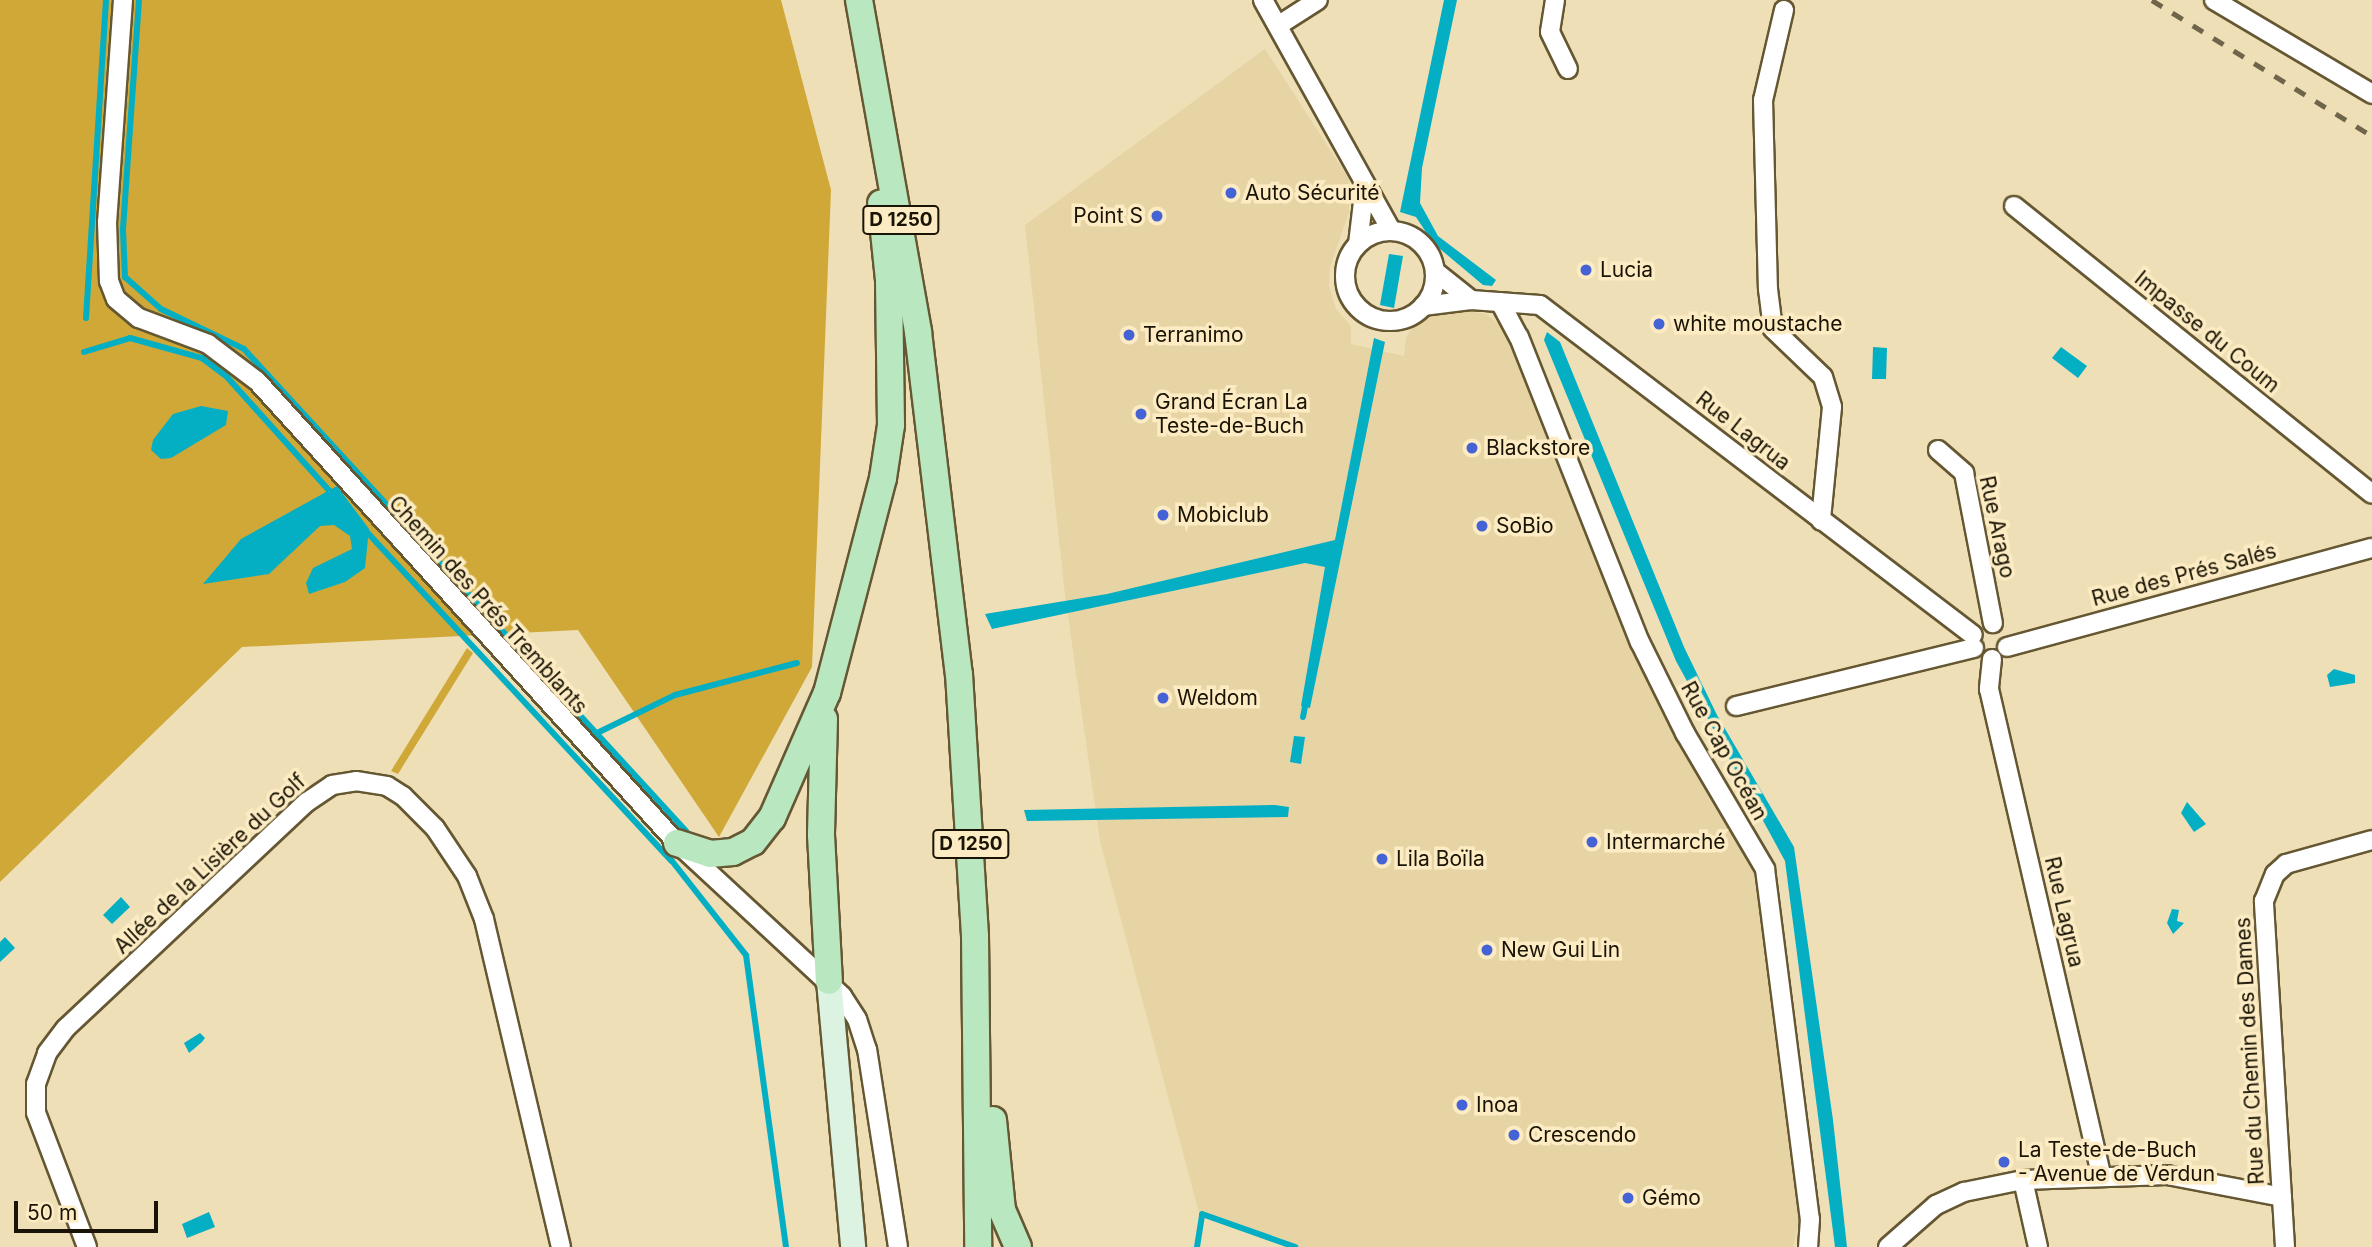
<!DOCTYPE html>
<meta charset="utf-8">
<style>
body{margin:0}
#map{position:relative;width:2372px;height:1247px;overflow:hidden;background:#efdfb6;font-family:Inter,sans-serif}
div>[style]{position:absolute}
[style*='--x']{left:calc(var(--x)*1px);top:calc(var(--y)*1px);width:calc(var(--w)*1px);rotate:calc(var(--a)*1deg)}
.built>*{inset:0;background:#e7d4a5}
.green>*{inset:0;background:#cfa838}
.water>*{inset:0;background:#04afc3}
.stream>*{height:6px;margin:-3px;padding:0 3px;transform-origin:3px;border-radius:3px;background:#04afc3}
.roads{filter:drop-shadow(2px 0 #655732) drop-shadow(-2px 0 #655732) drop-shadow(0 2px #655732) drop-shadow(0 -2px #655732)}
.street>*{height:18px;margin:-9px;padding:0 9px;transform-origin:9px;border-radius:9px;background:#fff}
.street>.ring{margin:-9px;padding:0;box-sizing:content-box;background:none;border:18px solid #fff;border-radius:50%}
.secondary>*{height:24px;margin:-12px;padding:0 12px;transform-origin:12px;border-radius:12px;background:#dbf3e0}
.primary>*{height:26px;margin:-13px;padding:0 13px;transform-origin:13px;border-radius:13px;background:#b8e7c0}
.rail>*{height:5px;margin-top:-2.5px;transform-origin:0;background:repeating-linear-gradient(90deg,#6e654b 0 12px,transparent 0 24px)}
.dots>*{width:19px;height:19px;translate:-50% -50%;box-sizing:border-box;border:4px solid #fdecc3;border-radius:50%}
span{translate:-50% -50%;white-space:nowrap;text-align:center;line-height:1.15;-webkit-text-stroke:7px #fdecc3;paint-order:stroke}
.shield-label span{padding:2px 5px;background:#fdecc3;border:2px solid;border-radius:5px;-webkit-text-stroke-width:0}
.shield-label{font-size:19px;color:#191405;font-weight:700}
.poi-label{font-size:21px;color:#191405}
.left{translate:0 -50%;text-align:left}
.right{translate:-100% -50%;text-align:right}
.street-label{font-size:21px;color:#191405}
.scale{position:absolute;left:14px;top:1201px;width:144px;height:32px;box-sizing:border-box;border:4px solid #191405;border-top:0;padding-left:9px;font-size:21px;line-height:24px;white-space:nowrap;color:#191405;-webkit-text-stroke:5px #fdecc3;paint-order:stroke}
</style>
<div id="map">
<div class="built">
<div style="clip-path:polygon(1265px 49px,1349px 179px,1349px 212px,1330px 267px,1329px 286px,1336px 309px,1351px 326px,1351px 344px,1404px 356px,1406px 338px,1414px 325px,1448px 308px,1486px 314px,1509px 332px,1614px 594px,1756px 866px,1802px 1211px,1793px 1247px,1288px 1247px,1199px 1213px,1100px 841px,1065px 595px,1025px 225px)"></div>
</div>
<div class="green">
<div style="clip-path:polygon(0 0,781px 0,831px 190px,812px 667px,719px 837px,578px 630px,242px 647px,0 882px)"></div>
<div style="clip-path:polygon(467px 648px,473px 653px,398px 774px,391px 771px)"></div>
</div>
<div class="water">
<div style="clip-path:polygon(1444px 0,1457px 0,1422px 168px,1420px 203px,1438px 236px,1496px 280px,1492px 286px,1483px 285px,1433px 243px,1416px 217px,1400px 212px)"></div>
<div style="clip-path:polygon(1389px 254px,1403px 256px,1394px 308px,1380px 305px)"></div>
<div style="clip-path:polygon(1547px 332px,1560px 342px,1684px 647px,1717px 715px,1794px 847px,1833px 1120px,1847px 1247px,1835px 1247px,1785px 861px,1676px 661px,1544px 340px)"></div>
<div style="clip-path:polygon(1374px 338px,1385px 342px,1310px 708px,1301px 706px,1325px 567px,1305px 563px,992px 629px,985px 614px,1107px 594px,1335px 540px)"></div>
<div style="clip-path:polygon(1873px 347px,1887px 348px,1886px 379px,1872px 379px)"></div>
<div style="clip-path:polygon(2061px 347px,2087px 366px,2078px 378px,2052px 358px)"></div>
<div style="clip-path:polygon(201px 406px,228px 411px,226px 425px,171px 458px,161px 459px,151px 450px,153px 440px,173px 414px)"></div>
<div style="clip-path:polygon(337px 486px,369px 529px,365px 568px,345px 582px,309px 594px,306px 583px,313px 568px,352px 549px,350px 536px,334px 525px,320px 526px,269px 574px,203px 584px,241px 539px)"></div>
<div style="clip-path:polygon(2334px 669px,2355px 675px,2355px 683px,2330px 687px,2327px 675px)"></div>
<div style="clip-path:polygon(1294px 736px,1305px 737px,1301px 764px,1290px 762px)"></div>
<div style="clip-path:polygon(2187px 802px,2206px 824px,2194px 832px,2181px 813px)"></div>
<div style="clip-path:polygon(1275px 805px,1289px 807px,1288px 817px,1027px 821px,1024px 810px)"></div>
<div style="clip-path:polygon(121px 897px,130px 907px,112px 924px,103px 915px)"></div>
<div style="clip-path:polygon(2172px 909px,2179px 910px,2177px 921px,2184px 923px,2173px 934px,2167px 923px)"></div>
<div style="clip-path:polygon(5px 937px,15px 948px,0 962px,0 942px)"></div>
<div style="clip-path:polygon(200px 1033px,205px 1038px,202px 1042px,189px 1053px,184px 1043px)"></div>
<div style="clip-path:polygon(209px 1212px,215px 1227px,187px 1238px,182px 1224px)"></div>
</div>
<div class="stream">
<div style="--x:139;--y:0;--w:231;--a:94"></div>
<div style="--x:123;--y:230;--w:47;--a:87.6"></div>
<div style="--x:125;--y:277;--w:48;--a:41.6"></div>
<div style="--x:161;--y:309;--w:92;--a:25.7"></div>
<div style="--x:244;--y:349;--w:654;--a:47.48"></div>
<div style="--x:86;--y:318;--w:319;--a:-86.4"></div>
<div style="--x:84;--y:352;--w:48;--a:-16.9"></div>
<div style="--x:130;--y:338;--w:75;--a:15.5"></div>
<div style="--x:202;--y:358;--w:31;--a:37"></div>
<div style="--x:227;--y:377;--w:160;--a:48"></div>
<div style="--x:365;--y:530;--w:451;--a:47.2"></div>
<div style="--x:672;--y:861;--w:120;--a:51.8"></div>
<div style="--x:746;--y:955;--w:295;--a:82.2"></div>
<div style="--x:1303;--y:717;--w:15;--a:-79"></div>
<div style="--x:597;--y:733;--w:87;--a:-26"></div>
<div style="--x:675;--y:695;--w:126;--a:-14.7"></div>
<div style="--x:1197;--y:1247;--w:33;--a:-81"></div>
<div style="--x:1202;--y:1214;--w:99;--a:19.5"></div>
</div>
<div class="roads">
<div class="street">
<div style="--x:123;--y:0;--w:223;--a:94.1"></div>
<div style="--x:107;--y:222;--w:59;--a:88.1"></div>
<div style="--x:109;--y:281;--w:19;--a:69"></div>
<div style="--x:116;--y:299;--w:30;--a:40"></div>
<div style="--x:139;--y:318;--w:74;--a:20.6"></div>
<div style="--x:208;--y:344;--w:61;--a:37.1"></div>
<div style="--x:257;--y:381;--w:624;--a:47.73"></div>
<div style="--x:677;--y:843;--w:225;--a:42.8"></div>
<div style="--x:842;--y:996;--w:27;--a:57"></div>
<div style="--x:857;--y:1019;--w:32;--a:72"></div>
<div style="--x:867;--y:1049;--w:200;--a:81.1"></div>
<div style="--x:1263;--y:0;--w:263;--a:60.9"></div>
<div style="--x:1555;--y:0;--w:32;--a:99"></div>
<div style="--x:1550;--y:32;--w:41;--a:64.1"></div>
<div style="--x:2214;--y:0;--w:184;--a:30.7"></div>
<div style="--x:1784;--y:10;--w:92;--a:103.1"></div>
<div style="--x:1763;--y:100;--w:189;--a:88.5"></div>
<div style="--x:1768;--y:289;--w:40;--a:82.9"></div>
<div style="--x:1773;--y:329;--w:69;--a:43.8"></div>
<div style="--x:1823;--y:377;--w:31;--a:73"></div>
<div style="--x:1832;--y:407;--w:114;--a:95.6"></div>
<div style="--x:1279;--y:25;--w:46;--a:-32.7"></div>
<div style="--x:2014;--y:206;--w:459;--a:38.8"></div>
<div class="ring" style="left:1345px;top:231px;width:72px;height:72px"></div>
<div style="--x:1358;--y:244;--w:59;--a:-83.2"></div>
<div style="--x:1436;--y:272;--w:45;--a:38.7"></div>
<div style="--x:1500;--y:302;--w:40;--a:62"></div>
<div style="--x:1519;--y:337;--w:328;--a:68.4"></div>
<div style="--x:1640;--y:642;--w:102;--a:63.7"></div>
<div style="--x:1685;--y:733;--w:158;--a:59.5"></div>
<div style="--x:1765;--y:869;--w:353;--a:82.7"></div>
<div style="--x:1810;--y:1219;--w:28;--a:94"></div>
<div style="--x:1423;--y:306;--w:48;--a:-7.1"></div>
<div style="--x:1471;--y:300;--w:69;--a:4.1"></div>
<div style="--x:1540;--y:305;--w:544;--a:37.31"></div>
<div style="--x:1938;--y:450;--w:35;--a:41"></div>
<div style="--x:1964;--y:473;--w:153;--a:79.1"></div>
<div style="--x:2007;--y:647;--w:378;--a:-15.2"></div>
<div style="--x:1992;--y:659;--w:30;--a:96"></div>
<div style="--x:1989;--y:689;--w:498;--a:77"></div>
<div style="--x:1736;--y:706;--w:245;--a:-13.7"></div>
<div style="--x:2023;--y:1180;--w:69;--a:77.4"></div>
<div style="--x:87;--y:1247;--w:143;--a:-110.8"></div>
<div style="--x:36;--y:1113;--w:29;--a:-90"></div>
<div style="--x:36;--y:1084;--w:33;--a:-70"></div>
<div style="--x:47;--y:1053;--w:31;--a:-53"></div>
<div style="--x:66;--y:1028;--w:330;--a:-43.2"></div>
<div style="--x:307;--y:802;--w:30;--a:-34"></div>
<div style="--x:332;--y:785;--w:24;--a:-9"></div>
<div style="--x:356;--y:781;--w:31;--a:9"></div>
<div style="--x:387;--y:786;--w:19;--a:32"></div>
<div style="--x:403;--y:796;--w:45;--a:45"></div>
<div style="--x:435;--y:828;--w:58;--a:56.3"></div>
<div style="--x:467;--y:876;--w:46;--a:68.4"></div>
<div style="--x:484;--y:919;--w:337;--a:76.8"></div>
<div style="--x:1888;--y:1247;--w:64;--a:-41.2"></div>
<div style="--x:1936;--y:1205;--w:31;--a:-25"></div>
<div style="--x:1964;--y:1192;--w:60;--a:-11.5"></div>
<div style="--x:2023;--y:1180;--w:144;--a:-2"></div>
<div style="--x:2167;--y:1175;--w:117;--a:10.8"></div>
<div style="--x:2285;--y:1247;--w:347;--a:-93.5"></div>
<div style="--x:2264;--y:901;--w:29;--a:-68"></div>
<div style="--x:2275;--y:874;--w:15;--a:-42"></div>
<div style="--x:2286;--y:864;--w:89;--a:-15.6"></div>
</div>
<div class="secondary">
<div style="--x:829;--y:981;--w:267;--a:84.8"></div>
</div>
<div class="primary">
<div style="--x:859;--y:0;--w:337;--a:79.9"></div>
<div style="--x:918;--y:332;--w:344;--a:83.2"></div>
<div style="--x:959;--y:674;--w:262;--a:86.5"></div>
<div style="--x:975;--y:936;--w:311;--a:89.4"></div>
<div style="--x:824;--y:719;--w:116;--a:91.5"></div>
<div style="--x:821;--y:835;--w:146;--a:86.9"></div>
<div style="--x:677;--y:843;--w:35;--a:18"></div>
<div style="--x:710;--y:854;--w:23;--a:-5"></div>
<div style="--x:733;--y:852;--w:22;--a:-27"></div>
<div style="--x:753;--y:842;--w:31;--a:-52"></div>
<div style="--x:772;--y:818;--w:137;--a:-66.3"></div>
<div style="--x:827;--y:693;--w:222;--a:-75.4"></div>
<div style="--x:883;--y:478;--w:54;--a:-81.4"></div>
<div style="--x:891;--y:425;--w:145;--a:-90.8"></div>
<div style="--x:889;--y:280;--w:77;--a:-95.9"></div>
<div style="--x:993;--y:1120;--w:90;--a:84.3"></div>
<div style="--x:1002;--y:1210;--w:40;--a:66.6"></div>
</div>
</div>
<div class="rail">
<div style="--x:2152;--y:0;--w:259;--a:31.7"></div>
</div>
<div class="dots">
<div style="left:1231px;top:193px;background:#4663d6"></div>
<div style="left:1157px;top:216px;background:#4663d6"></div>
<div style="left:1586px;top:270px;background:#4663d6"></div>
<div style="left:1659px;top:324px;background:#4663d6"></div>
<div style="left:1129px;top:335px;background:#4663d6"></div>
<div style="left:1141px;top:414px;background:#4663d6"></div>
<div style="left:1472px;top:448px;background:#4663d6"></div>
<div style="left:1163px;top:515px;background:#4663d6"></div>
<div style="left:1482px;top:526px;background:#4663d6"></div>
<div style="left:1163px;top:698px;background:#4663d6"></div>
<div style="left:1592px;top:842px;background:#4663d6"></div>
<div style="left:1382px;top:859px;background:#4663d6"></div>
<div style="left:1487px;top:950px;background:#4663d6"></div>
<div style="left:1462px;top:1105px;background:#4663d6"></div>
<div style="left:1514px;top:1135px;background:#4663d6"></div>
<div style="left:2004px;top:1162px;background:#4663d6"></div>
<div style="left:1628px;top:1198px;background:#4663d6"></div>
</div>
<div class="shield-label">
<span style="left:901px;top:220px">D 1250</span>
<span style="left:971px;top:844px">D 1250</span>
</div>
<div class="poi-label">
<span class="left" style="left:1245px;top:193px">Auto Sécurité</span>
<span class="right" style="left:1143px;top:216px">Point S</span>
<span class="left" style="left:1600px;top:270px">Lucia</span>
<span class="left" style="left:1673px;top:324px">white moustache</span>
<span class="left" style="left:1143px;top:335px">Terranimo</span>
<span class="left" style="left:1155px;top:414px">Grand Écran La<br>Teste-de-Buch</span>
<span class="left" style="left:1486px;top:448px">Blackstore</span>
<span class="left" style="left:1177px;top:515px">Mobiclub</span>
<span class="left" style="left:1496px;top:526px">SoBio</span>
<span class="left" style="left:1177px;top:698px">Weldom</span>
<span class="left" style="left:1606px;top:842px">Intermarché</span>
<span class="left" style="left:1396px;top:859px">Lila Boïla</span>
<span class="left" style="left:1501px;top:950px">New Gui Lin</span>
<span class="left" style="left:1476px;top:1105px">Inoa</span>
<span class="left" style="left:1528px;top:1135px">Crescendo</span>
<span class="left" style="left:2018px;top:1162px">La Teste-de-Buch<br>- Avenue de Verdun</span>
<span class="left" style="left:1642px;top:1198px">Gémo</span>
</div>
<div class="street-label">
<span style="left:2207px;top:332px;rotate:39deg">Impasse du Coum</span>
<span style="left:1743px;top:431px;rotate:38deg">Rue Lagrua</span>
<span style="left:1997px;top:527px;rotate:78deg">Rue Arago</span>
<span style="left:2184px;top:575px;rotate:-15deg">Rue des Prés Salés</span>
<span style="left:488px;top:605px;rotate:48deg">Chemin des Prés Tremblants</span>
<span style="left:1724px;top:751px;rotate:61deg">Rue Cap Océan</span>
<span style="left:210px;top:864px;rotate:-43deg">Allée de la Lisière du Golf</span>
<span style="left:2064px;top:912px;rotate:77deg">Rue Lagrua</span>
<span style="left:2250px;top:1051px;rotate:-93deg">Rue du Chemin des Dames</span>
</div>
<div class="scale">50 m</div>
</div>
